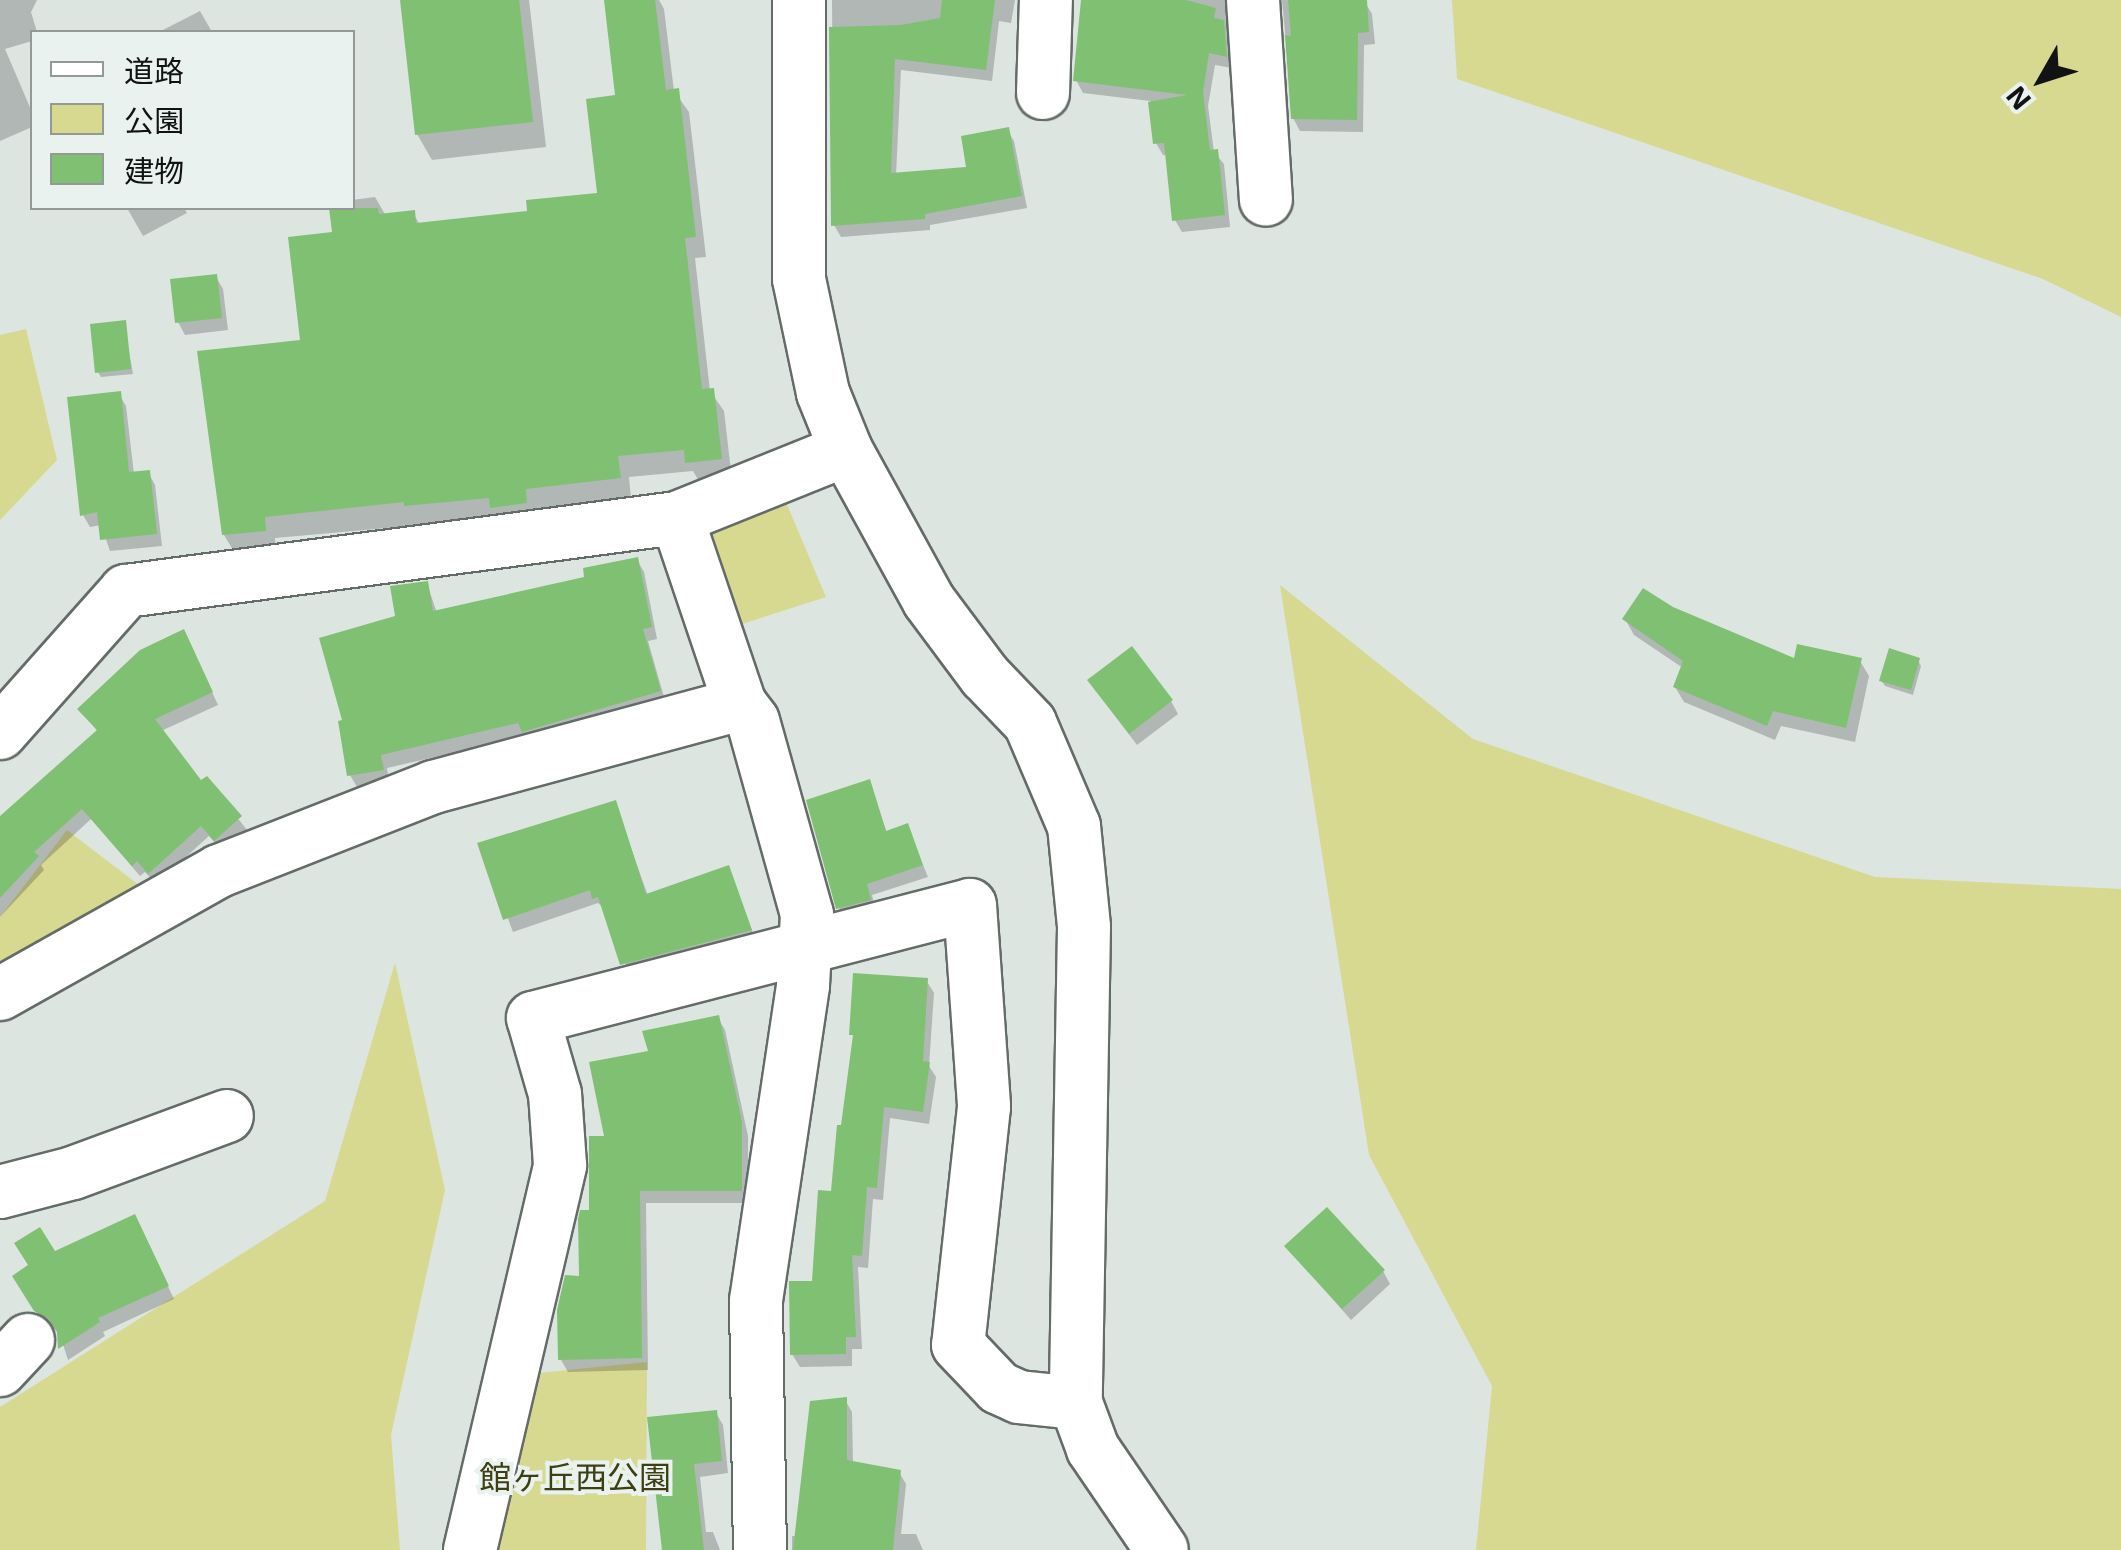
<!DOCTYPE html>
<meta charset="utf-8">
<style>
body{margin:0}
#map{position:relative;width:2121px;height:1550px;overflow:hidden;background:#dde5e1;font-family:"Exo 2","Noto Sans JP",sans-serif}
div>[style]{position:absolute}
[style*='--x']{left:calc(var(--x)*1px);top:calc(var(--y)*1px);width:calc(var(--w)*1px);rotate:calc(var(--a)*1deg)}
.green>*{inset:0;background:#d7d990}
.shadow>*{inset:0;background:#0003}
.building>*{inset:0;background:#80c072}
.roads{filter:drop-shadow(2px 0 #646b68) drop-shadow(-2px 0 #646b68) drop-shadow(0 2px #646b68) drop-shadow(0 -2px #646b68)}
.minor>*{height:52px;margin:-26px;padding:0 26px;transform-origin:26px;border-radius:26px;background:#fff}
span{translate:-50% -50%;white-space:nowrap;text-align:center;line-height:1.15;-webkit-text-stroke:8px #eaf2ef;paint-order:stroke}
.park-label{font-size:32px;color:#3d3e12}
.legend{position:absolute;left:30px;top:30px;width:325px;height:180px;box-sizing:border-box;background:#eaf2ef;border:2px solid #939997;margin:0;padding:12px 18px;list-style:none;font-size:30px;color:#111312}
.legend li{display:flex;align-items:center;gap:20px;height:50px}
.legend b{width:50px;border:2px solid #939997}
.north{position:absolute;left:1991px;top:30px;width:100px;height:100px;-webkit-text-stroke:8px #eaf2ef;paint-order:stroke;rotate:231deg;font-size:28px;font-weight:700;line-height:40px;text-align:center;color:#111312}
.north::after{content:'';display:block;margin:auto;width:35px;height:45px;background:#111312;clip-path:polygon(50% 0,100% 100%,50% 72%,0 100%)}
</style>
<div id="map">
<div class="green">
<div style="clip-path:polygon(1452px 0,2121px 0,2121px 317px,2043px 279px,1457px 79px)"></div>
<div style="clip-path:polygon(26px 329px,57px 460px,0 520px,0 335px)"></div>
<div style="clip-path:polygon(783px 495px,826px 597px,736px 626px,703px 525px)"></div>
<div style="clip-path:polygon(1280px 585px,1473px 739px,1875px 877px,2121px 889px,2121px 1550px,1476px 1550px,1492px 1386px,1369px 1155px)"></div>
<div style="clip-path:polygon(67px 830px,148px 892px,0 973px,0 917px)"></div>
<div style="clip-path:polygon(395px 963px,445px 1190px,391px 1435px,400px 1550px,0 1550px,0 1407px,325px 1201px)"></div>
<div style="clip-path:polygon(647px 1362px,646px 1550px,486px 1550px,528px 1374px)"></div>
</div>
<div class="shadow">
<div style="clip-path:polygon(0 0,37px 0,31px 12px,37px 32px,32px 32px,32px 41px,5px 49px,32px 112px,32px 127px,0 141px)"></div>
<div style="clip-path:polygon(403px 0,529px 0,546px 147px,432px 160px,417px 134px)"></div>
<div style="clip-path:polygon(606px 0,659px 0,664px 9px,674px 91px,689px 112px,706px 257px,695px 258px,710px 391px,724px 411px,732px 480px,700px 483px,693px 471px,629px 477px,631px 499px,536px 510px,538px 524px,499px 518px,275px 538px,276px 551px,236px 555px,224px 535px,303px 342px,335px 234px,332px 208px,352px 208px,352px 200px,375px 197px,386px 216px,413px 213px,420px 225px,530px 213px,599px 195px,618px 98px)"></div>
<div style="clip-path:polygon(832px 0,1015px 0,1011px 23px,999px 21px,992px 81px,901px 70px,896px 175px,969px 169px,1007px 130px,1014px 141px,1027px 208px,930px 225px,930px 230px,841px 237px,834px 225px)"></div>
<div style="clip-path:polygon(1083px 0,1232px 0,1232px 68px,1215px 65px,1208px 106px,1214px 152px,1224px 164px,1230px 227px,1182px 232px,1175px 220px,1168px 155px,1163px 155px,1156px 143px,1150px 101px,1083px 93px,1076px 80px)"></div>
<div style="clip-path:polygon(1282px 0,1365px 2px,1372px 14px,1375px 44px,1364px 45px,1363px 132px,1300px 131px,1293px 118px)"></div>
<div style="clip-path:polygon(200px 11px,212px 32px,159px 32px)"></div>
<div style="clip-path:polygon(127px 208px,184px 208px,187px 213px,143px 236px)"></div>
<div style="clip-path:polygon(216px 277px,223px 289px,228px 330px,185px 335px,178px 322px)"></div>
<div style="clip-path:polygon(124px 323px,133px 374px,101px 377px,98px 372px)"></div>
<div style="clip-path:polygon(119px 394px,126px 406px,134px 474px,148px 472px,155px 485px,162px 546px,110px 551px,101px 525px,90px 527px,83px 515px)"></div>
<div style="clip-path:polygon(637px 560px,644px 572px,657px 639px,648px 641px,666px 704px,387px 768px,389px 782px,357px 787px,350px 775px,398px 618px,427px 584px,437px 613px,587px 579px)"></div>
<div style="clip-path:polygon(1625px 619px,1795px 661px,1860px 661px,1869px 676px,1855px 742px,1781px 726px,1775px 740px,1684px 702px,1675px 687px,1683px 668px,1634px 635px)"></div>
<div style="clip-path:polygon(190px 644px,218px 705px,161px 731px,201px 784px,207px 779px,247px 830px,222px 851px,209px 836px,156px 884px,145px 872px,140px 876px,91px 819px,41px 865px,44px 870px,0 917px,0 823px,98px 732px,80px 709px)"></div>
<div style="clip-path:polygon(1918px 660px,1921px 666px,1913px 695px,1885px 686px,1881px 680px)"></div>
<div style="clip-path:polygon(1098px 693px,1171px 701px,1178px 714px,1137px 745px)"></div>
<div style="clip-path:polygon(869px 782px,887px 833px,907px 826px,928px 877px,872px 895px,876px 911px,845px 919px,839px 908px)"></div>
<div style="clip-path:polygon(615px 803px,648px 896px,728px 868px,757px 943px,630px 976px,605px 909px,598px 903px,513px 932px,480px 845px)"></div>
<div style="clip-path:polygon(926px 980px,934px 993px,929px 1066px,936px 1077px,929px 1124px,890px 1118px,883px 1200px,873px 1199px,868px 1268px,858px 1267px,862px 1349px,852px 1349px,852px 1366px,800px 1367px,792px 1354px,814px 1283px,833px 1194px,855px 1040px,852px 1034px)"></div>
<div style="clip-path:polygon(718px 1018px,725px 1030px,748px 1136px,748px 1203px,646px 1203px,648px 1370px,568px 1372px,561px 1360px,582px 1278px,607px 1138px,651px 1053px)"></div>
<div style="clip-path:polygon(141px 1230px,174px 1299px,103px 1332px,105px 1336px,68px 1360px,59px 1332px,44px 1323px,15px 1276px,54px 1254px)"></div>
<div style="clip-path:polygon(1287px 1247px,1383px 1271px,1390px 1284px,1351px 1320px)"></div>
<div style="clip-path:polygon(845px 1400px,852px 1412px,853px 1464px,899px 1472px,906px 1484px,901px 1534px,916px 1534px,923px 1550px,792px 1550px,792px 1536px,797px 1536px)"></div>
<div style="clip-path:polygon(716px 1413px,723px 1425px,728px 1473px,700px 1477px,706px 1532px,713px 1532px,720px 1550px,663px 1550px,650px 1419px)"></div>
</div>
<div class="building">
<div style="clip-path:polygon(400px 0,519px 0,533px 122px,415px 135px)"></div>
<div style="clip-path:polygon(604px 0,655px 0,666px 90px,679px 88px,696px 237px,685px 238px,702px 389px,714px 388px,722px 459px,685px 463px,684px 450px,618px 456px,621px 478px,526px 489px,527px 503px,490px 508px,489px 498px,404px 506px,404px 502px,265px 517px,266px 531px,222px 535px,197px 351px,300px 340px,288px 237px,332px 232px,329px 208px,378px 208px,379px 214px,415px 210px,416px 223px,527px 211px,526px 200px,597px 193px,586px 99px,615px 95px)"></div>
<div style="clip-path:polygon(942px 0,995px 0,986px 70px,895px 59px,891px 173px,966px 167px,961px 136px,1009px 127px,1022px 196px,925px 214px,925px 219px,831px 226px,829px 27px,901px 25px,940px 18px)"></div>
<div style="clip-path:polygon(1081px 0,1186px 0,1216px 8px,1214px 18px,1224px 20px,1227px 57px,1209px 53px,1203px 92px,1210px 150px,1218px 149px,1225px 215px,1172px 221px,1164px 143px,1153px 144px,1148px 102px,1187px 95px,1073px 81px)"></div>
<div style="clip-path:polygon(1288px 0,1367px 0,1369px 32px,1358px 33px,1357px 120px,1291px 119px,1285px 35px,1291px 36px)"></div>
<div style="clip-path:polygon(217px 274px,222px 318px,175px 323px,170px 279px)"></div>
<div style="clip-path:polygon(126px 320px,131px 369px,95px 373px,90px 324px)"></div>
<div style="clip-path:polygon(121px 391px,129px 472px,150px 470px,157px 534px,100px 540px,97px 512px,80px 516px,67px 397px)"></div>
<div style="clip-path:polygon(638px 557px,652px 627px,643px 629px,661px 691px,522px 732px,518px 723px,381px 755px,384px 770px,347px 776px,338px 721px,342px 720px,319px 638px,395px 616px,390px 586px,428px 581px,433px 611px,584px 577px,583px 568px)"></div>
<div style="clip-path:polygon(1643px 588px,1673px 607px,1794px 658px,1797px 644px,1862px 658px,1846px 728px,1773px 711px,1767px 726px,1673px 687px,1683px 661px,1622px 619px)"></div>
<div style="clip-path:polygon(184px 629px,213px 692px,155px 719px,201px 780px,207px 776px,242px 816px,214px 841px,201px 826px,148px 874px,137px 861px,132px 866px,82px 809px,34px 852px,39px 856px,0 898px,0 816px,97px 730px,77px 709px,140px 650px)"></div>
<div style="clip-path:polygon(1132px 646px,1173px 700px,1129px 734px,1087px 680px)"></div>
<div style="clip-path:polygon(1889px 648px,1920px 658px,1911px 690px,1879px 681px)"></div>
<div style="clip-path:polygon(870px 779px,886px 831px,908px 823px,923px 865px,867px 884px,871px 900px,836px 909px,806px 800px)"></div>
<div style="clip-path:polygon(616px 800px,646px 894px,729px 865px,752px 930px,620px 965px,598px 897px,592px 899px,590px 890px,503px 920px,477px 843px)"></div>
<div style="clip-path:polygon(853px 973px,928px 978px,923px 1061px,930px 1062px,923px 1112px,884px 1107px,877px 1188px,867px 1187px,862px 1256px,852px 1255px,856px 1337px,846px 1337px,846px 1354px,790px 1355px,789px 1281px,812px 1281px,818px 1190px,831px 1191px,837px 1125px,841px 1125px,853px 1035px,849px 1035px)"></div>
<div style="clip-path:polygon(719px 1015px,742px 1122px,742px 1191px,640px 1191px,642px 1358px,558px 1360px,557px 1310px,565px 1275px,579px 1276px,578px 1219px,580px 1210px,589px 1210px,589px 1136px,604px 1136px,589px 1062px,648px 1051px,642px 1031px)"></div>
<div style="clip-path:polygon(1327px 1207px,1385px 1270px,1342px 1309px,1284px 1246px)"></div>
<div style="clip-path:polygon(135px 1214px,169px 1286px,98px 1318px,100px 1322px,58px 1349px,57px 1332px,49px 1319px,34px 1311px,12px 1276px,28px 1265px,14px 1243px,40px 1227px,55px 1251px)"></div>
<div style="clip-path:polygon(847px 1397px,847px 1460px,901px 1470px,893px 1550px,793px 1550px,810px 1401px)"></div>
<div style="clip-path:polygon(717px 1410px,722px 1461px,694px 1464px,704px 1550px,662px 1550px,647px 1417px)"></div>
</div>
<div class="roads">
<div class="minor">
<div style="--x:799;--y:0;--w:279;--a:90"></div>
<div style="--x:799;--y:279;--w:116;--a:78.1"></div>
<div style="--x:823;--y:393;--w:61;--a:68"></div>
<div style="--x:846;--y:450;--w:172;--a:61.2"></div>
<div style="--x:929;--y:601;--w:94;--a:53.3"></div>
<div style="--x:985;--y:676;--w:65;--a:46.2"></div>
<div style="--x:1030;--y:723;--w:112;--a:66.9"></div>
<div style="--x:1074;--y:826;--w:101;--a:84.3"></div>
<div style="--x:1084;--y:927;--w:476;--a:91"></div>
<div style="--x:1076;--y:1403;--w:49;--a:69.7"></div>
<div style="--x:1093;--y:1449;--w:122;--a:55.7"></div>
<div style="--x:1253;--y:0;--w:200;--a:86.3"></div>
<div style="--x:1043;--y:93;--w:93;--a:-88.2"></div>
<div style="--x:677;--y:518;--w:196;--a:71.3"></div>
<div style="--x:740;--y:704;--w:21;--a:53"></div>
<div style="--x:753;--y:721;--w:200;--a:74.4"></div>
<div style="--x:807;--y:914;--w:72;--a:93.2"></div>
<div style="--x:803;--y:986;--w:318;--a:98.5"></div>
<div style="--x:756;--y:1301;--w:249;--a:89.1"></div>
<div style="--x:0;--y:733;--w:190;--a:-48.4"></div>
<div style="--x:126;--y:591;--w:556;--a:-7.55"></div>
<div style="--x:677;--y:518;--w:182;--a:-21.9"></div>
<div style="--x:0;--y:994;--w:251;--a:-29.3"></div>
<div style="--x:219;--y:871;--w:230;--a:-21.4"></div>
<div style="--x:433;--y:787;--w:318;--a:-15.1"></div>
<div style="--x:0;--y:1192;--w:75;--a:-14.6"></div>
<div style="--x:73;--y:1173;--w:164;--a:-20.3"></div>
<div style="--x:0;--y:1370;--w:41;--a:-47"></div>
<div style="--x:470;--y:1550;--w:395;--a:-76.8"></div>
<div style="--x:560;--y:1165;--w:71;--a:-94"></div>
<div style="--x:555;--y:1094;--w:79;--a:-106.1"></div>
<div style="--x:533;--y:1018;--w:451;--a:-14.5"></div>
<div style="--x:970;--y:905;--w:202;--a:86"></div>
<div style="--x:984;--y:1107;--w:239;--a:96.2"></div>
<div style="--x:958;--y:1345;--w:59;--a:46.4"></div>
<div style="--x:999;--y:1388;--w:22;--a:24"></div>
<div style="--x:1019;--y:1397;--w:57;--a:6"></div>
</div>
</div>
<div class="park-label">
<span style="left:575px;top:1476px">館ヶ丘西公園</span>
</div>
<ul class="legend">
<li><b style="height:12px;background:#fff"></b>道路</li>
<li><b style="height:28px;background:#d7d990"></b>公園</li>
<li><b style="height:28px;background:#80c072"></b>建物</li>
</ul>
<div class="north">N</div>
</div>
